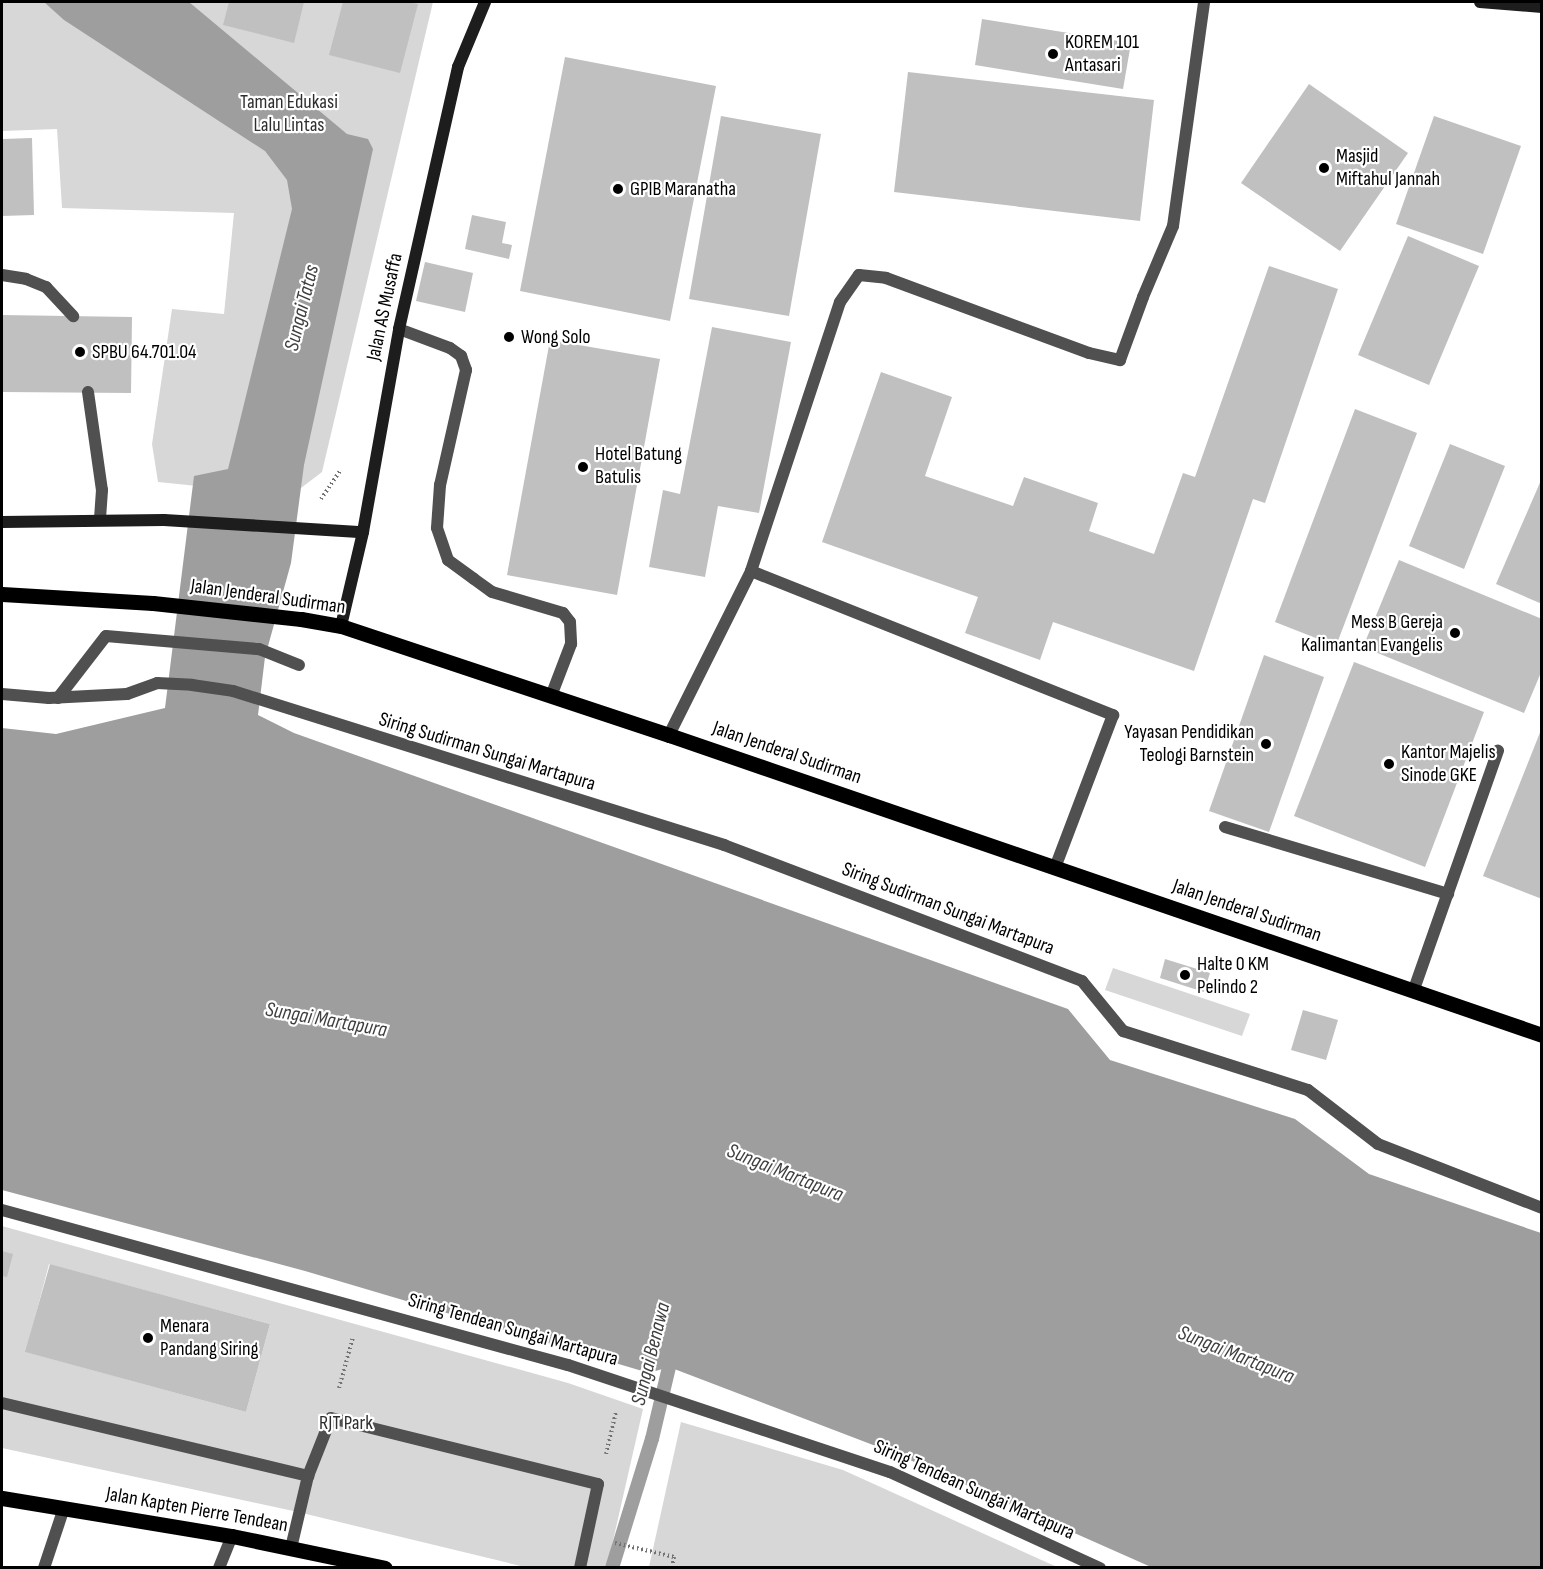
<!DOCTYPE html>
<style>
body{margin:0}
#map{position:relative;width:1543px;height:1569px;overflow:hidden;background:#fff;font-family:"Sofia Sans Condensed",sans-serif}
div>[style]{position:absolute}
[style*='--x']{left:calc(var(--x)*1px);top:calc(var(--y)*1px);width:calc(var(--w)*1px);rotate:calc(var(--a)*1deg)}
.green>*{inset:0;background:#d7d7d7}
.water>*{inset:0;background:#9e9e9e}
.stream>*{height:14px;margin:-7px;padding:0 7px;transform-origin:7px;border-radius:7px;background:#9e9e9e}
.building>*{inset:0;background:#c0c0c0}
.path>*{height:4px;margin-top:-2px;transform-origin:0;background:repeating-linear-gradient(90deg,#727272 0 1.5px,transparent 0 4.5px)}
.service>*{height:12px;margin:-6px;padding:0 6px;transform-origin:6px;border-radius:6px;background:#505050}
.pedestrian>*{height:12px;margin:-6px;padding:0 6px;transform-origin:6px;border-radius:6px;background:#505050}
.minor>*{height:12px;margin:-6px;padding:0 6px;transform-origin:6px;border-radius:6px;background:#505050}
.secondary>*{height:12px;margin:-6px;padding:0 6px;transform-origin:6px;border-radius:6px;background:#1d1d1d}
.primary>*{height:15px;margin:-7.5px;padding:0 7.5px;transform-origin:7.5px;border-radius:7.5px;background:#000}
.dots>*{width:16px;height:16px;translate:-50% -50%;box-sizing:border-box;border:3px solid #fff;border-radius:50%}
span{translate:-50% -50%;white-space:nowrap;text-align:center;line-height:1.15;-webkit-text-stroke:4.5px #fff;paint-order:stroke}
.poi-label{font-size:20px;color:#000}
.left{translate:0 -50%;text-align:left}
.right{translate:-100% -50%;text-align:right}
.park-label{font-size:20px;color:#2e2e2e}
.street-label{font-size:20px;color:#000}
.water-label{font-size:21px;color:#3f3f3f;font-style:italic}
.frame{position:absolute;inset:0;border:3px solid #000;pointer-events:none}
</style>
<div id="map">
<div class="green">
<div style="clip-path:polygon(2px 2px,433px 2px,322px 472px,301px 488px,287px 495px,158px 482px,152px 444px,172px 309px,224px 314px,234px 213px,62px 208px,57px 129px,2px 131px)"></div>
<div style="clip-path:polygon(1113px 968px,1250px 1014px,1242px 1036px,1105px 990px)"></div>
<div style="clip-path:polygon(evenodd,2px 1226px,568px 1383px,643px 1409px,607px 1567px,525px 1567px,298px 1512px,2px 1448px,2px 1226px,49px 1264px,270px 1324px,246px 1412px,26px 1352px,49px 1264px)"></div>
<div style="clip-path:polygon(681px 1422px,843px 1470px,1057px 1567px,649px 1567px)"></div>
</div>
<div class="water">
<div style="clip-path:polygon(44px 2px,189px 2px,347px 134px,368px 139px,373px 149px,304px 465px,291px 563px,265px 657px,258px 715px,294px 733px,1068px 1009px,1110px 1060px,1295px 1119px,1369px 1174px,1541px 1233px,1541px 1567px,1151px 1567px,894px 1453px,669px 1367px,649px 1373px,305px 1271px,2px 1190px,2px 728px,56px 734px,165px 708px,194px 476px,228px 469px,292px 209px,287px 180px,265px 151px,64px 20px)"></div>
</div>
<div class="stream">
<div style="--x:612;--y:1568;--w:135;--a:-72.8"></div>
<div style="--x:652;--y:1439;--w:91;--a:-76.7"></div>
</div>
<div class="building">
<div style="clip-path:polygon(229px 2px,304px 2px,294px 43px,223px 25px)"></div>
<div style="clip-path:polygon(343px 2px,408px 2px,418px 4px,400px 73px,329px 55px)"></div>
<div style="clip-path:polygon(982px 19px,1131px 43px,1123px 89px,975px 65px)"></div>
<div style="clip-path:polygon(565px 57px,716px 86px,670px 321px,520px 291px)"></div>
<div style="clip-path:polygon(908px 72px,1154px 100px,1140px 221px,894px 192px)"></div>
<div style="clip-path:polygon(1309px 84px,1408px 153px,1340px 251px,1241px 183px)"></div>
<div style="clip-path:polygon(721px 116px,821px 134px,789px 316px,689px 299px)"></div>
<div style="clip-path:polygon(1434px 116px,1521px 146px,1483px 254px,1396px 224px)"></div>
<div style="clip-path:polygon(32px 138px,34px 215px,2px 216px,2px 139px)"></div>
<div style="clip-path:polygon(472px 215px,506px 222px,502px 243px,512px 245px,509px 259px,465px 249px)"></div>
<div style="clip-path:polygon(1408px 236px,1479px 266px,1429px 385px,1358px 355px)"></div>
<div style="clip-path:polygon(425px 262px,473px 273px,465px 312px,416px 301px)"></div>
<div style="clip-path:polygon(1269px 266px,1338px 289px,1265px 503px,1253px 499px,1194px 671px,1053px 622px,1040px 660px,965px 633px,978px 597px,822px 542px,881px 372px,952px 397px,925px 476px,1013px 506px,1024px 477px,1098px 503px,1089px 531px,1154px 554px,1183px 473px,1195px 477px)"></div>
<div style="clip-path:polygon(2px 315px,132px 317px,131px 393px,2px 392px)"></div>
<div style="clip-path:polygon(712px 327px,791px 342px,759px 513px,718px 506px,705px 577px,649px 567px,663px 490px,680px 494px)"></div>
<div style="clip-path:polygon(550px 340px,660px 359px,617px 595px,507px 575px)"></div>
<div style="clip-path:polygon(1355px 409px,1417px 433px,1336px 646px,1275px 622px)"></div>
<div style="clip-path:polygon(1450px 444px,1505px 466px,1464px 569px,1409px 546px)"></div>
<div style="clip-path:polygon(1542px 478px,1542px 604px,1496px 584px)"></div>
<div style="clip-path:polygon(1399px 560px,1542px 619px,1542px 670px,1524px 713px,1363px 647px)"></div>
<div style="clip-path:polygon(1264px 655px,1324px 677px,1269px 832px,1209px 811px)"></div>
<div style="clip-path:polygon(1354px 662px,1484px 712px,1425px 867px,1294px 816px)"></div>
<div style="clip-path:polygon(1541px 730px,1542px 730px,1542px 899px,1483px 876px)"></div>
<div style="clip-path:polygon(1165px 959px,1210px 973px,1204px 992px,1160px 978px)"></div>
<div style="clip-path:polygon(1303px 1010px,1338px 1020px,1326px 1060px,1291px 1050px)"></div>
<div style="clip-path:polygon(2px 1251px,13px 1254px,7px 1277px,2px 1276px)"></div>
<div style="clip-path:polygon(50px 1264px,270px 1324px,246px 1412px,25px 1352px)"></div>
</div>
<div class="path">
<div style="--x:321;--y:499;--w:34;--a:-56"></div>
<div style="--x:339;--y:1388;--w:53;--a:-74.6"></div>
<div style="--x:606;--y:1454;--w:43;--a:-76.6"></div>
<div style="--x:615;--y:1543;--w:61;--a:13.3"></div>
<div style="--x:674;--y:1557;--w:11;--a:100"></div>
</div>
<div class="service">
<div style="--x:2;--y:275;--w:24;--a:9"></div>
<div style="--x:26;--y:279;--w:22;--a:22"></div>
<div style="--x:46;--y:287;--w:40;--a:47"></div>
<div style="--x:399;--y:329;--w:54;--a:20.4"></div>
<div style="--x:450;--y:348;--w:14;--a:36"></div>
<div style="--x:461;--y:356;--w:15;--a:70"></div>
<div style="--x:466;--y:370;--w:118;--a:102.7"></div>
<div style="--x:440;--y:485;--w:43;--a:94"></div>
<div style="--x:437;--y:528;--w:34;--a:71"></div>
<div style="--x:448;--y:560;--w:32;--a:36"></div>
<div style="--x:474;--y:579;--w:22;--a:36"></div>
<div style="--x:492;--y:592;--w:74;--a:16.5"></div>
<div style="--x:563;--y:613;--w:11;--a:52"></div>
<div style="--x:570;--y:622;--w:22;--a:87"></div>
<div style="--x:571;--y:644;--w:56;--a:111"></div>
<div style="--x:88;--y:392;--w:99;--a:81.9"></div>
<div style="--x:102;--y:490;--w:29;--a:94"></div>
<div style="--x:751;--y:571;--w:390;--a:21.7"></div>
<div style="--x:1113;--y:715;--w:164;--a:110.8"></div>
<div style="--x:669;--y:735;--w:183;--a:-63.4"></div>
<div style="--x:751;--y:571;--w:283;--a:-71.7"></div>
<div style="--x:840;--y:302;--w:33;--a:-55"></div>
<div style="--x:859;--y:275;--w:27;--a:6"></div>
<div style="--x:886;--y:278;--w:216;--a:20.3"></div>
<div style="--x:1089;--y:353;--w:32;--a:13"></div>
<div style="--x:1120;--y:360;--w:67;--a:-69.9"></div>
<div style="--x:1143;--y:297;--w:77;--a:-67.1"></div>
<div style="--x:1173;--y:226;--w:226;--a:-82.1"></div>
<div style="--x:1225;--y:827;--w:233;--a:16.7"></div>
<div style="--x:1413;--y:992;--w:256;--a:-70.6"></div>
<div style="--x:2;--y:1403;--w:315;--a:13.4"></div>
<div style="--x:291;--y:1548;--w:74;--a:-76.7"></div>
<div style="--x:308;--y:1476;--w:62;--a:-68.4"></div>
<div style="--x:331;--y:1418;--w:275;--a:13.9"></div>
<div style="--x:598;--y:1484;--w:86;--a:102.1"></div>
<div style="--x:219;--y:1568;--w:35;--a:-68"></div>
</div>
<div class="pedestrian">
<div style="--x:2;--y:694;--w:47;--a:4.9"></div>
<div style="--x:49;--y:698;--w:78;--a:-2.9"></div>
<div style="--x:127;--y:694;--w:32;--a:-20"></div>
<div style="--x:157;--y:683;--w:35;--a:3"></div>
<div style="--x:192;--y:685;--w:41;--a:8.3"></div>
<div style="--x:233;--y:691;--w:515;--a:17.41"></div>
<div style="--x:724;--y:845;--w:383;--a:20.8"></div>
<div style="--x:1082;--y:981;--w:65;--a:50.6"></div>
<div style="--x:1123;--y:1031;--w:194;--a:17.7"></div>
<div style="--x:1308;--y:1090;--w:88;--a:37.6"></div>
<div style="--x:1378;--y:1144;--w:176;--a:21.3"></div>
<div style="--x:58;--y:698;--w:78;--a:-52.3"></div>
<div style="--x:106;--y:636;--w:154;--a:4.9"></div>
<div style="--x:259;--y:649;--w:43;--a:21.8"></div>
<div style="--x:2;--y:1210;--w:587;--a:15.32"></div>
<div style="--x:568;--y:1365;--w:339;--a:18.4"></div>
<div style="--x:890;--y:1472;--w:231;--a:24.6"></div>
</div>
<div class="minor">
<div style="--x:44;--y:1568;--w:63;--a:-71.6"></div>
</div>
<div class="secondary">
<div style="--x:1480;--y:2;--w:62;--a:4.6"></div>
<div style="--x:2;--y:522;--w:162;--a:-0.7"></div>
<div style="--x:164;--y:520;--w:199;--a:3.5"></div>
<div style="--x:341;--y:626;--w:97;--a:-76.8"></div>
<div style="--x:363;--y:532;--w:206;--a:-79.9"></div>
<div style="--x:399;--y:329;--w:269;--a:-77.3"></div>
<div style="--x:458;--y:67;--w:70;--a:-67.4"></div>
</div>
<div class="primary">
<div style="--x:2;--y:594;--w:151;--a:3.4"></div>
<div style="--x:153;--y:603;--w:149;--a:6.2"></div>
<div style="--x:301;--y:619;--w:41;--a:9.9"></div>
<div style="--x:341;--y:626;--w:346;--a:18.4"></div>
<div style="--x:669;--y:735;--w:923;--a:18.96"></div>
<div style="--x:2;--y:1498;--w:233;--a:9.4"></div>
<div style="--x:232;--y:1536;--w:156;--a:11.8"></div>
</div>
<div class="dots">
<div style="left:1053px;top:54px;background:#000"></div>
<div style="left:1324px;top:168px;background:#000"></div>
<div style="left:618px;top:189px;background:#000"></div>
<div style="left:509px;top:337px;background:#000"></div>
<div style="left:80px;top:352px;background:#000"></div>
<div style="left:583px;top:467px;background:#000"></div>
<div style="left:1455px;top:633px;background:#000"></div>
<div style="left:1266px;top:744px;background:#000"></div>
<div style="left:1389px;top:764px;background:#000"></div>
<div style="left:1185px;top:975px;background:#000"></div>
<div style="left:148px;top:1338px;background:#000"></div>
</div>
<div class="poi-label">
<span class="left" style="left:1065px;top:54px">KOREM 101<br>Antasari</span>
<span class="left" style="left:1336px;top:168px">Masjid<br>Miftahul Jannah</span>
<span class="left" style="left:630px;top:189px">GPIB Maranatha</span>
<span class="left" style="left:521px;top:337px">Wong Solo</span>
<span class="left" style="left:92px;top:352px">SPBU 64.701.04</span>
<span class="left" style="left:595px;top:466px">Hotel Batung<br>Batulis</span>
<span class="right" style="left:1443px;top:634px">Mess B Gereja<br>Kalimantan Evangelis</span>
<span class="right" style="left:1254px;top:744px">Yayasan Pendidikan<br>Teologi Barnstein</span>
<span class="left" style="left:1401px;top:764px">Kantor Majelis<br>Sinode GKE</span>
<span class="left" style="left:1197px;top:976px">Halte 0 KM<br>Pelindo 2</span>
<span class="left" style="left:160px;top:1338px">Menara<br>Pandang Siring</span>
</div>
<div class="park-label">
<span style="left:289px;top:114px">Taman Edukasi<br>Lalu Lintas</span>
<span style="left:346px;top:1423px">RJT Park</span>
</div>
<div class="street-label">
<span style="left:385px;top:307px;rotate:-78deg">Jalan AS Musaffa</span>
<span style="left:268px;top:597px;rotate:8deg">Jalan Jenderal Sudirman</span>
<span style="left:487px;top:752px;rotate:17deg">Siring Sudirman Sungai Martapura</span>
<span style="left:787px;top:753px;rotate:19deg">Jalan Jenderal Sudirman</span>
<span style="left:948px;top:909px;rotate:21deg">Siring Sudirman Sungai Martapura</span>
<span style="left:1247px;top:911px;rotate:19deg">Jalan Jenderal Sudirman</span>
<span style="left:513px;top:1330px;rotate:16deg">Siring Tendean Sungai Martapura</span>
<span style="left:974px;top:1490px;rotate:24deg">Siring Tendean Sungai Martapura</span>
<span style="left:197px;top:1510px;rotate:10deg">Jalan Kapten Pierre Tendean</span>
</div>
<div class="water-label">
<span style="left:302px;top:308px;rotate:-76deg">Sungai Tatas</span>
<span style="left:326px;top:1020px;rotate:10deg">Sungai Martapura</span>
<span style="left:785px;top:1173px;rotate:22deg">Sungai Martapura</span>
<span style="left:651px;top:1354px;rotate:-76deg">Sungai Benawa</span>
<span style="left:1236px;top:1355px;rotate:22deg">Sungai Martapura</span>
</div>
<div class="frame"></div>
</div>
